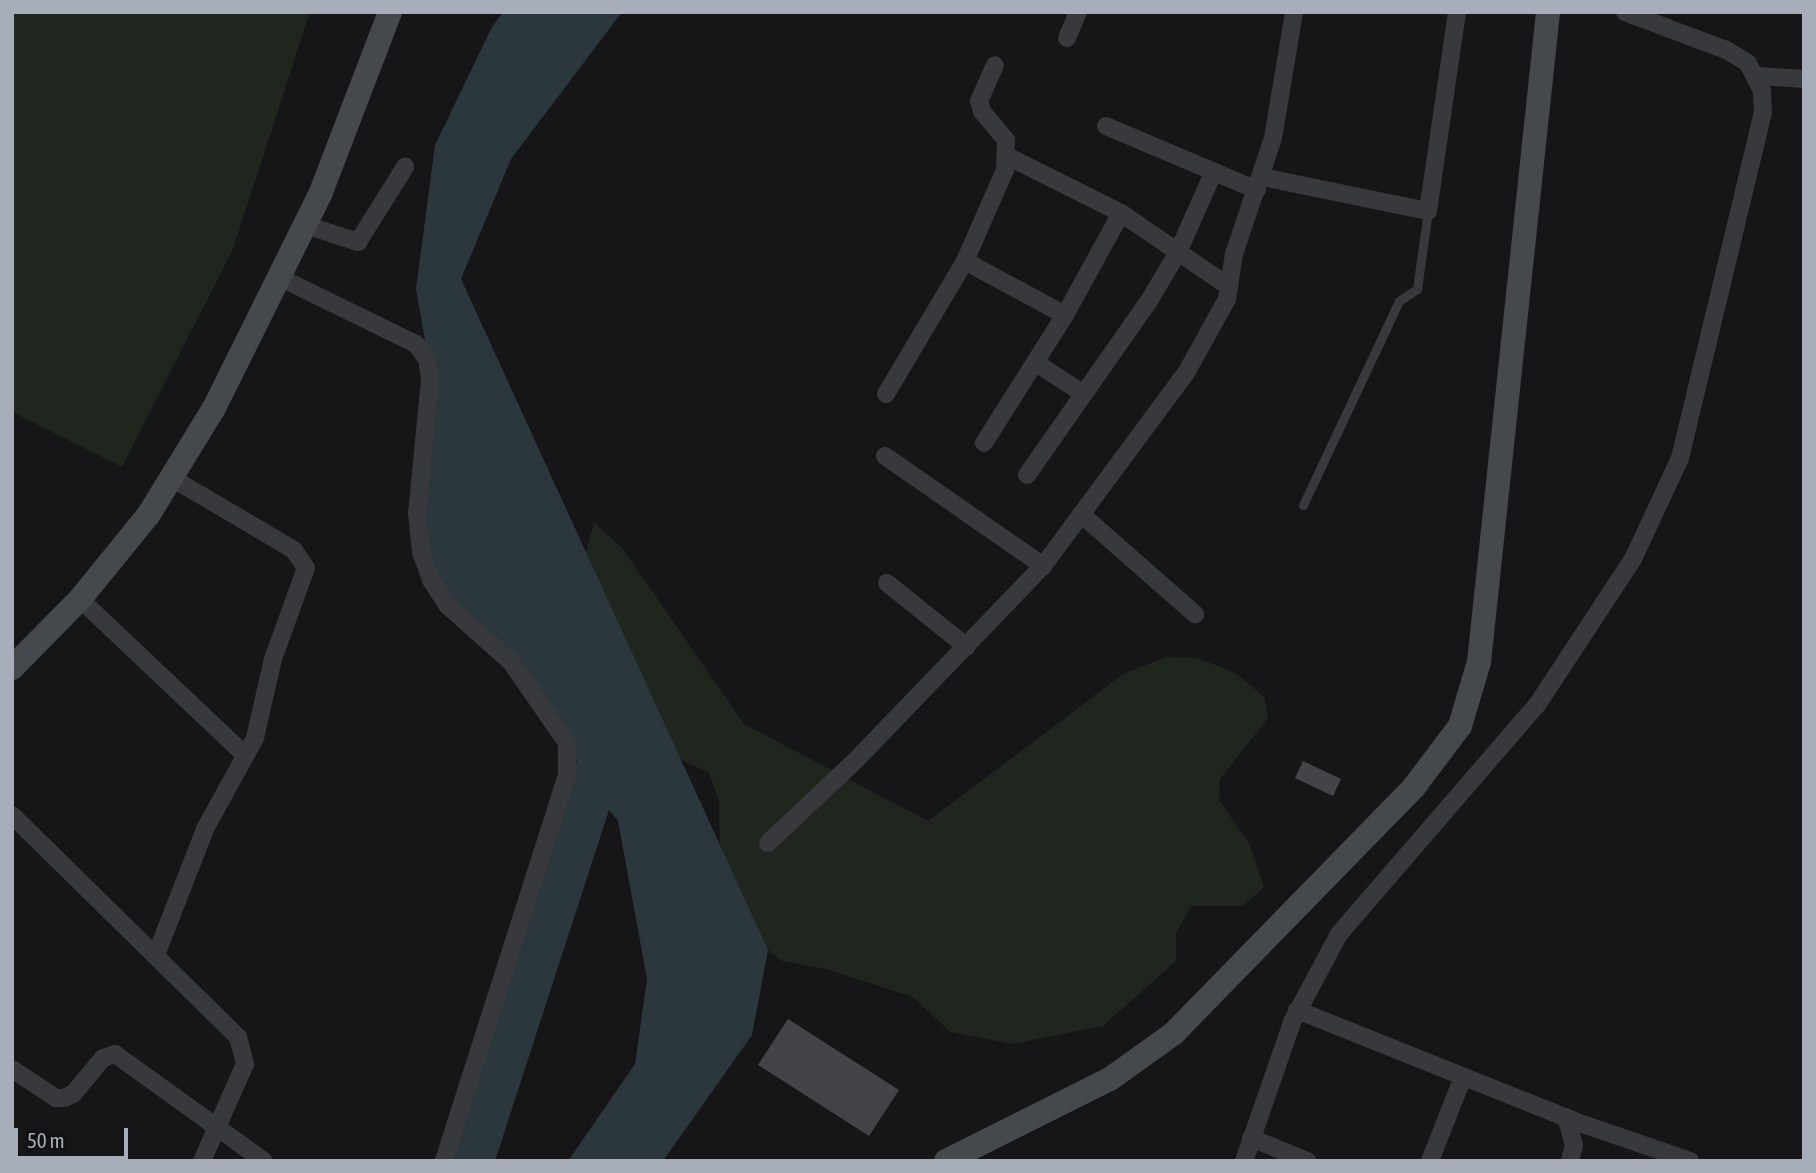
<!DOCTYPE html>
<style>
body{margin:0}
#map{position:relative;width:1816px;height:1173px;overflow:hidden;background:#161618;font-family:"Asap Condensed",sans-serif}
div>[style]{position:absolute}
[style*='--x']{left:calc(var(--x)*1px);top:calc(var(--y)*1px);width:calc(var(--w)*1px);rotate:calc(var(--a)*1deg)}
.green>*{inset:0;background:#1e261e}
.water>*{inset:0;background:#2c373d}
.building>*{inset:0;background:#424448}
.lane>*{height:9px;margin:-4.5px;padding:0 4.5px;transform-origin:4.5px;border-radius:4.5px;background:#37393d}
.street>*{height:18px;margin:-9px;padding:0 9px;transform-origin:9px;border-radius:9px;background:#37393d}
.secondary>*{height:24px;margin:-12px;padding:0 12px;transform-origin:12px;border-radius:12px;background:#45484d}
span{translate:-50% -50%;white-space:nowrap;text-align:center;line-height:1.15;-webkit-text-stroke:7px #111113;paint-order:stroke}
.frame{position:absolute;inset:0;border:14px solid #a8aeb9;pointer-events:none}
.scale{position:absolute;left:14px;top:1128px;width:114px;height:32px;box-sizing:border-box;border:4px solid #a8aeb9;border-top:0;padding-left:9px;font-size:21px;line-height:24px;white-space:nowrap;color:#a8aeb9;-webkit-text-stroke:5px #111113;paint-order:stroke}
</style>
<div id="map">
<div class="green">
<div style="clip-path:polygon(12px 12px,310px 12px,233px 249px,122px 467px,12px 412px)"></div>
<div style="clip-path:polygon(594px 522px,623px 549px,744px 724px,928px 821px,1123px 674px,1166px 657px,1197px 658px,1236px 673px,1265px 698px,1268px 718px,1220px 779px,1219px 800px,1249px 843px,1264px 887px,1243px 906px,1191px 906px,1176px 934px,1176px 961px,1103px 1026px,1013px 1044px,950px 1032px,913px 997px,826px 969px,782px 961px,745px 932px,720px 868px,719px 801px,709px 773px,659px 749px,582px 567px)"></div>
</div>
<div class="water">
<div style="clip-path:polygon(503px 12px,622px 12px,511px 159px,461px 279px,768px 950px,752px 1035px,663px 1161px,568px 1161px,635px 1064px,647px 979px,618px 821px,609px 810px,495px 1161px,445px 1161px,577px 760px,508px 661px,435px 592px,425px 527px,430px 369px,416px 289px,435px 145px,492px 27px)"></div>
</div>
<div class="building">
<div style="clip-path:polygon(1303px 761px,1341px 779px,1333px 796px,1295px 778px)"></div>
<div style="clip-path:polygon(788px 1019px,899px 1090px,869px 1136px,758px 1065px)"></div>
</div>
<div class="lane">
<div style="--x:1303;--y:505;--w:225;--a:-64.8"></div>
<div style="--x:1399;--y:301;--w:22;--a:-34"></div>
<div style="--x:1417;--y:289;--w:79;--a:-82"></div>
</div>
<div class="street">
<div style="--x:1067;--y:38;--w:28;--a:-67"></div>
<div style="--x:1758;--y:76;--w:46;--a:3.7"></div>
<div style="--x:1106;--y:126;--w:164;--a:23"></div>
<div style="--x:1007;--y:156;--w:127;--a:26.6"></div>
<div style="--x:1121;--y:213;--w:130;--a:34.3"></div>
<div style="--x:1262;--y:177;--w:169;--a:11.6"></div>
<div style="--x:1428;--y:211;--w:201;--a:-81.7"></div>
<div style="--x:306;--y:225;--w:55;--a:18.1"></div>
<div style="--x:358;--y:242;--w:89;--a:-57.9"></div>
<div style="--x:965;--y:261;--w:114;--a:28.4"></div>
<div style="--x:281;--y:278;--w:150;--a:26.1"></div>
<div style="--x:416;--y:344;--w:19;--a:54"></div>
<div style="--x:427;--y:359;--w:20;--a:81"></div>
<div style="--x:430;--y:379;--w:135;--a:95.5"></div>
<div style="--x:417;--y:513;--w:39;--a:84"></div>
<div style="--x:421;--y:552;--w:30;--a:70"></div>
<div style="--x:431;--y:580;--w:30;--a:57"></div>
<div style="--x:447;--y:605;--w:86;--a:41.7"></div>
<div style="--x:511;--y:662;--w:98;--a:55.3"></div>
<div style="--x:567;--y:743;--w:32;--a:90"></div>
<div style="--x:567;--y:775;--w:405;--a:107.7"></div>
<div style="--x:1036;--y:363;--w:57;--a:32.9"></div>
<div style="--x:886;--y:394;--w:155;--a:-59.3"></div>
<div style="--x:965;--y:261;--w:99;--a:-66.3"></div>
<div style="--x:1005;--y:170;--w:30;--a:-88"></div>
<div style="--x:1006;--y:140;--w:38;--a:-130"></div>
<div style="--x:982;--y:111;--w:10;--a:-107"></div>
<div style="--x:979;--y:101;--w:39;--a:-66"></div>
<div style="--x:984;--y:443;--w:151;--a:-57.7"></div>
<div style="--x:1065;--y:315;--w:116;--a:-61.2"></div>
<div style="--x:885;--y:456;--w:193;--a:34.8"></div>
<div style="--x:1027;--y:475;--w:213;--a:-55"></div>
<div style="--x:1149;--y:301;--w:59;--a:-59.5"></div>
<div style="--x:1179;--y:250;--w:86;--a:-66.1"></div>
<div style="--x:1081;--y:514;--w:152;--a:41.3"></div>
<div style="--x:887;--y:583;--w:102;--a:38.7"></div>
<div style="--x:80;--y:599;--w:227;--a:43.4"></div>
<div style="--x:12;--y:815;--w:317;--a:44.5"></div>
<div style="--x:238;--y:1037;--w:28;--a:75"></div>
<div style="--x:245;--y:1064;--w:106;--a:113.9"></div>
<div style="--x:768;--y:843;--w:121;--a:-43.3"></div>
<div style="--x:856;--y:760;--w:269;--a:-46.1"></div>
<div style="--x:1043;--y:566;--w:240;--a:-53.5"></div>
<div style="--x:1186;--y:373;--w:85;--a:-61"></div>
<div style="--x:1227;--y:299;--w:46;--a:-81.2"></div>
<div style="--x:1234;--y:254;--w:122;--a:-71.4"></div>
<div style="--x:1273;--y:138;--w:128;--a:-80.5"></div>
<div style="--x:156;--y:955;--w:135;--a:-68.7"></div>
<div style="--x:205;--y:829;--w:104;--a:-61.2"></div>
<div style="--x:255;--y:738;--w:81;--a:-77.2"></div>
<div style="--x:273;--y:659;--w:97;--a:-70.1"></div>
<div style="--x:306;--y:568;--w:22;--a:-124"></div>
<div style="--x:294;--y:550;--w:142;--a:-149.5"></div>
<div style="--x:1297;--y:1010;--w:298;--a:21.8"></div>
<div style="--x:1574;--y:1121;--w:123;--a:19"></div>
<div style="--x:12;--y:1069;--w:53;--a:33.4"></div>
<div style="--x:56;--y:1098;--w:8;--a:0"></div>
<div style="--x:64;--y:1098;--w:10;--a:-24"></div>
<div style="--x:73;--y:1094;--w:47;--a:-50.2"></div>
<div style="--x:103;--y:1058;--w:13;--a:-18"></div>
<div style="--x:115;--y:1054;--w:183;--a:35.7"></div>
<div style="--x:1566;--y:1117;--w:29;--a:74"></div>
<div style="--x:1574;--y:1145;--w:16;--a:104"></div>
<div style="--x:1251;--y:1138;--w:61;--a:22.3"></div>
<div style="--x:1244;--y:1161;--w:147;--a:-70.9"></div>
<div style="--x:1292;--y:1022;--w:100;--a:-61.9"></div>
<div style="--x:1339;--y:934;--w:303;--a:-49.2"></div>
<div style="--x:1537;--y:705;--w:175;--a:-56.7"></div>
<div style="--x:1633;--y:559;--w:111;--a:-65"></div>
<div style="--x:1680;--y:458;--w:356;--a:-76.5"></div>
<div style="--x:1763;--y:112;--w:21;--a:-93"></div>
<div style="--x:1762;--y:91;--w:31;--a:-117"></div>
<div style="--x:1748;--y:63;--w:26;--a:-149"></div>
<div style="--x:1726;--y:50;--w:108;--a:-159.4"></div>
<div style="--x:1430;--y:1161;--w:90;--a:-68.6"></div>
</div>
<div class="secondary">
<div style="--x:12;--y:668;--w:97;--a:-45.4"></div>
<div style="--x:80;--y:599;--w:109;--a:-50.9"></div>
<div style="--x:149;--y:514;--w:124;--a:-58.5"></div>
<div style="--x:214;--y:408;--w:241;--a:-63.6"></div>
<div style="--x:321;--y:192;--w:193;--a:-69"></div>
<div style="--x:946;--y:1161;--w:183;--a:-26.6"></div>
<div style="--x:1110;--y:1079;--w:79;--a:-35.7"></div>
<div style="--x:1174;--y:1033;--w:344;--a:-45.7"></div>
<div style="--x:1414;--y:787;--w:76;--a:-53"></div>
<div style="--x:1460;--y:726;--w:67;--a:-73.5"></div>
<div style="--x:1479;--y:662;--w:654;--a:-83.94"></div>
</div>
<div class="frame"></div>
<div class="scale">50 m</div>
</div>
